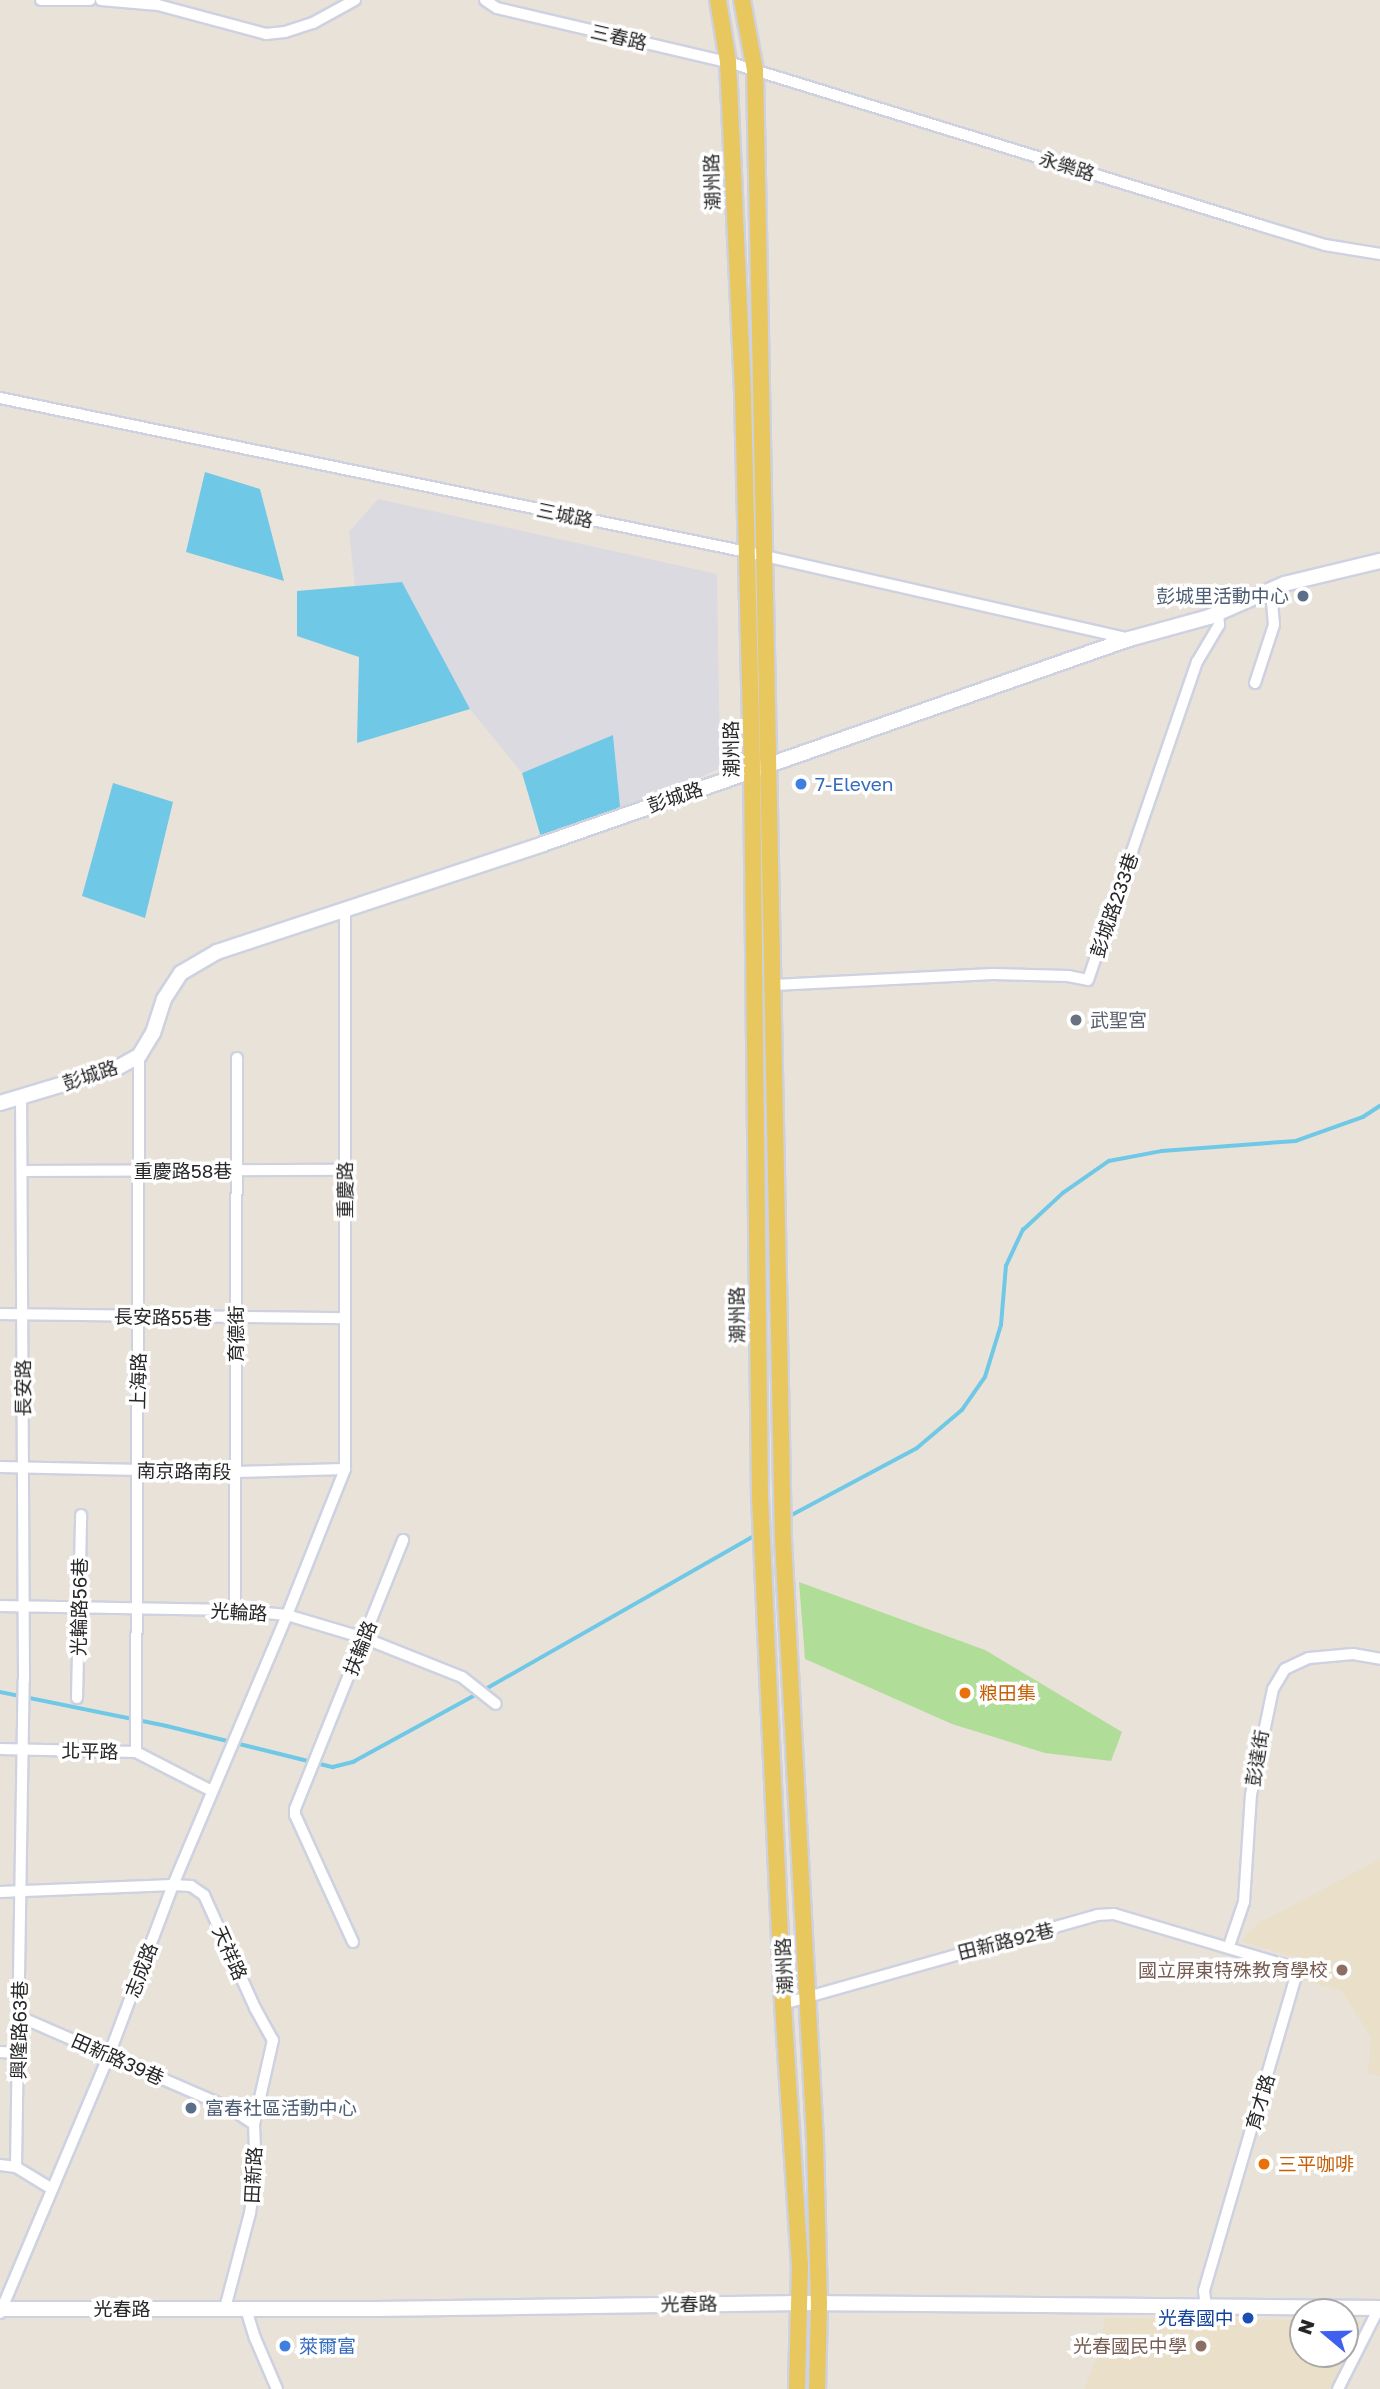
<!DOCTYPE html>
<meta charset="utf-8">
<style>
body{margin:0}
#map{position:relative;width:1380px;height:2389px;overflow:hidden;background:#e9e2d9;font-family:"Golos Text","Noto Sans TC",sans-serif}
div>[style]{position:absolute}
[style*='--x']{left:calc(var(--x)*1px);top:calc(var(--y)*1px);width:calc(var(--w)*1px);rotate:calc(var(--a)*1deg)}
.industrial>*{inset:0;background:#dcdae1}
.education>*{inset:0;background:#eadfc9}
.green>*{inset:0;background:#b0de98}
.water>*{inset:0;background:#70c8e7}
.stream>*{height:3.5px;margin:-1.75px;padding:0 1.75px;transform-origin:1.75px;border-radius:1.75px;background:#70c8e7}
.roads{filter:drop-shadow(2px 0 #ced2e0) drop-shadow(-2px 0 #ced2e0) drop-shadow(0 2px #ced2e0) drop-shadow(0 -2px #ced2e0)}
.street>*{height:10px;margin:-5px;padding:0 5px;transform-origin:5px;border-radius:5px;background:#fff}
.secondary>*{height:14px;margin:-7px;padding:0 7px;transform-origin:7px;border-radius:7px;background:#fff}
.primary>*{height:16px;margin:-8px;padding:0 8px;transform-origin:8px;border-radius:8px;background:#e8c75f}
.dots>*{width:19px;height:19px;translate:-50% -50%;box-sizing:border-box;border:4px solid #fff;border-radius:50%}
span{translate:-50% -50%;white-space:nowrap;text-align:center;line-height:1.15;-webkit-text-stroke:7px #fff;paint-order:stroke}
.street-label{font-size:19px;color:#272727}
.service-label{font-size:19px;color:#4e5e75}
.right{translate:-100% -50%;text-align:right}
.left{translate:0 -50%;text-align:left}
.shop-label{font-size:19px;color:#366cbe}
.worship-label{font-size:19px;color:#5b616d}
.food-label{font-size:19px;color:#c56008}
.education-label{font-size:19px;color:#785e54}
.transit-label{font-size:19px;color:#164399}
.north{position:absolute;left:1289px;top:2298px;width:70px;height:70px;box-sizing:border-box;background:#fff;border:2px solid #a9a9a9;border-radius:50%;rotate:289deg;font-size:19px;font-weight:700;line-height:28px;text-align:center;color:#272727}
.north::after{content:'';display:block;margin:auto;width:24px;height:32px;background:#4061ef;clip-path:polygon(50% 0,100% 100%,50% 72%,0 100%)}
</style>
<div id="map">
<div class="industrial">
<div style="clip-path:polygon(378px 499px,717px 574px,720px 768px,621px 816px,613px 735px,522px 773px,470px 709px,402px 582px,355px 586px,349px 532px)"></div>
</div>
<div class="education">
<div style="clip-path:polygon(1380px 1859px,1380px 2076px,1368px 2073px,1371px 2038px,1342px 1991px,1302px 1980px,1307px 1960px,1241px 1942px,1257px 1924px)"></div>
<div style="clip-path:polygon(1105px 2318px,1303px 2320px,1303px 2354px,1345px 2354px,1345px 2321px,1360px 2321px,1357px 2338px,1330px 2389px,1084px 2389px,1098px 2355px)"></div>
</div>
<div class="green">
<div style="clip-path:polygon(799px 1582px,985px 1650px,1122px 1732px,1111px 1761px,1045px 1753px,952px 1724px,805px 1659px)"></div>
</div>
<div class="water">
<div style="clip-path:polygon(205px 472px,260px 489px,284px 581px,186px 552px)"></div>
<div style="clip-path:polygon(402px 582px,470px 709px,357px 743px,359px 657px,297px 636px,297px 591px)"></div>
<div style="clip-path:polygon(613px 735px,621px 816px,543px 844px,522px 773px)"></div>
<div style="clip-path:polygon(113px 783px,173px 802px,145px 918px,82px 896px)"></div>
</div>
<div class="stream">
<div style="--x:788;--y:1517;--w:146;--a:-28.1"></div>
<div style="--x:917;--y:1448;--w:59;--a:-40.2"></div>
<div style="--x:962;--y:1410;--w:40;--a:-55.1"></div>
<div style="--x:985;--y:1377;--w:54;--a:-72.9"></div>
<div style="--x:1001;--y:1325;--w:59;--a:-85.2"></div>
<div style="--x:1006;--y:1266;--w:40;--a:-65"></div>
<div style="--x:1023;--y:1230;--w:54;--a:-42.8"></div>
<div style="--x:1063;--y:1193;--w:56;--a:-34.8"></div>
<div style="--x:1109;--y:1161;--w:54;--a:-10.7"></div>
<div style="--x:1162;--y:1151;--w:134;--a:-4.3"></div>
<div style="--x:1296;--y:1141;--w:71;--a:-19.7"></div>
<div style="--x:1363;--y:1117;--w:20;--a:-33"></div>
<div style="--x:484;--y:1690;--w:314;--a:-29.7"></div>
<div style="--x:0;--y:1692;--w:170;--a:11.5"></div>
<div style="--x:167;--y:1726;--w:171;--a:13.9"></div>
<div style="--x:333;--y:1767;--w:21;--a:-14"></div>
<div style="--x:353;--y:1762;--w:141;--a:-28.7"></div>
</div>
<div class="roads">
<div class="street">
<div style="--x:41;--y:0;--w:49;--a:0"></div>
<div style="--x:101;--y:0;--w:57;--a:5"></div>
<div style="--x:158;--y:5;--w:112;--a:15"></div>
<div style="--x:266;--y:34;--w:19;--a:-6"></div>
<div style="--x:285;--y:32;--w:29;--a:-18"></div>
<div style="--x:313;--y:23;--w:48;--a:-28.7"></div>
<div style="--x:485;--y:0;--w:14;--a:34"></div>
<div style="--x:497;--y:8;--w:237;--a:13.2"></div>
<div style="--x:728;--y:62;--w:555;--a:17.06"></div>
<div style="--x:1259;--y:225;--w:69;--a:16.9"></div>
<div style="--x:1325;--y:245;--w:56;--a:9.3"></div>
<div style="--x:0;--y:398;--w:763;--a:11.65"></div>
<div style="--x:747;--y:552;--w:392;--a:12.8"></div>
<div style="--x:1255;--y:683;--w:61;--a:-71.9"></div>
<div style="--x:1274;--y:625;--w:34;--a:-95"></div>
<div style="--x:774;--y:985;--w:219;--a:-2.9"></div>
<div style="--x:993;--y:974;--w:75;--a:1.5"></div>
<div style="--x:1068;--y:976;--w:20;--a:11"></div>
<div style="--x:1088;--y:980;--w:336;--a:-71.1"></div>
<div style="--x:1197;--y:662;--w:43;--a:-59.3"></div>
<div style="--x:1219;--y:625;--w:12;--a:-95"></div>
<div style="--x:22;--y:1171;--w:322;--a:-0.2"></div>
<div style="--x:0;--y:1314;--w:345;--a:0.7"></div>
<div style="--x:0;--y:1467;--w:236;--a:1.2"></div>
<div style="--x:236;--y:1472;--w:109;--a:-1.6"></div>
<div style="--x:0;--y:1606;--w:235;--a:1"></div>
<div style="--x:235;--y:1610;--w:52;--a:5.5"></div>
<div style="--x:287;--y:1615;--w:80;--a:16.6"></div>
<div style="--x:364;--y:1638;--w:105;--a:21.7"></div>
<div style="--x:462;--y:1677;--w:43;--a:38.5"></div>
<div style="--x:235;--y:1610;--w:552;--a:-89.79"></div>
<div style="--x:77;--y:1698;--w:183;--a:-88.7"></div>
<div style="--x:0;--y:1749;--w:136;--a:1.3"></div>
<div style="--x:136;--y:1752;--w:85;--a:27.2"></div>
<div style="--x:136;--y:1752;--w:696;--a:-89.75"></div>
<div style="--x:0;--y:1892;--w:173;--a:-2.3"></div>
<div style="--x:173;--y:1885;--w:18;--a:3"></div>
<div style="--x:191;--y:1886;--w:16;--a:35"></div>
<div style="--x:204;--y:1895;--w:124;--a:65.7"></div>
<div style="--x:255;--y:2008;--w:37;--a:61"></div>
<div style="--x:273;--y:2040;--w:86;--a:102.7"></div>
<div style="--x:254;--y:2124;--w:49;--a:87.7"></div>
<div style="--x:256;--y:2173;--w:40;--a:98.5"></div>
<div style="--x:250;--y:2213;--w:98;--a:104.7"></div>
<div style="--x:353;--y:1942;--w:140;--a:-114.5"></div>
<div style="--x:295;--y:1815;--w:6;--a:-90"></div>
<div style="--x:295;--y:1809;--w:290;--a:-68.1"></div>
<div style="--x:1229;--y:1946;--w:46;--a:-71.2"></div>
<div style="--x:1244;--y:1902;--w:107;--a:-86.3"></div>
<div style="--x:1251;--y:1795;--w:108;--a:-78.3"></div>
<div style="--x:1273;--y:1689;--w:23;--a:-59"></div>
<div style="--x:1285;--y:1669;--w:26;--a:-25"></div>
<div style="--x:1309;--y:1658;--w:44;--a:-5.2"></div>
<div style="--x:1353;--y:1654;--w:27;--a:10"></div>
<div style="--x:783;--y:2004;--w:326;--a:-15.8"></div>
<div style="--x:1097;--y:1915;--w:17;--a:-3"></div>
<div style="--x:1114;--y:1914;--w:192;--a:16.6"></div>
<div style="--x:1298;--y:1969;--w:335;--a:106.3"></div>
<div style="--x:1204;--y:2291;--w:16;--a:83"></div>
<div style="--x:18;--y:2016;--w:231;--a:23.5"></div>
<div style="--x:230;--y:2108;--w:29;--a:34"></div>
<div style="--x:0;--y:2052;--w:19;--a:3"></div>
<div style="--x:0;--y:2165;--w:16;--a:7"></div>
<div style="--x:16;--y:2167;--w:42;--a:31.4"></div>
<div style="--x:16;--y:2167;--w:487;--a:-89.1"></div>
<div style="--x:24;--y:1680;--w:584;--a:-90.29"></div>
<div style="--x:246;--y:2309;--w:30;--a:73"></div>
<div style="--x:255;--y:2338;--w:56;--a:66.7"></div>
<div style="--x:0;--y:2313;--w:280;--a:-67.1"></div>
<div style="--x:109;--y:2055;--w:182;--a:-69.4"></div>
<div style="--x:173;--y:1885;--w:293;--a:-67.1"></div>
<div style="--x:287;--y:1615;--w:157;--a:-68.3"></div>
<div style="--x:345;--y:1469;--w:558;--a:-90"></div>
<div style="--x:1338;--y:2389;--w:91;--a:-63.2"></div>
</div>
<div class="secondary">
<div style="--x:0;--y:1103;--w:122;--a:-16.7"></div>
<div style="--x:117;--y:1068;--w:25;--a:-29"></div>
<div style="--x:139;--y:1056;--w:27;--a:-59"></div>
<div style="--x:153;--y:1033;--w:36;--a:-72"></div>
<div style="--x:164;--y:999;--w:31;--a:-57"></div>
<div style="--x:181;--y:973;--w:42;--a:-30.3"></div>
<div style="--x:217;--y:952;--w:343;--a:-18.3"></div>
<div style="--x:543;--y:844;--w:621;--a:-19.28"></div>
<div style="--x:1129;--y:639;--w:83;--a:-15.4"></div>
<div style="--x:1209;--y:617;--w:82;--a:-23.7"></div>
<div style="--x:1284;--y:584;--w:99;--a:-13.5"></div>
<div style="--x:0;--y:2309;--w:376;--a:0"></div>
<div style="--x:376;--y:2309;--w:425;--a:-0.8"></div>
<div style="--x:801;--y:2303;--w:579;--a:0.49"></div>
</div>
<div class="primary">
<div style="--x:718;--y:0;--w:63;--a:80.8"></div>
<div style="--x:728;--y:62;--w:335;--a:87.4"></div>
<div style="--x:743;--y:397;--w:373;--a:88.6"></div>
<div style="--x:752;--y:770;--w:727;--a:89.37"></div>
<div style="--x:760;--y:1497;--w:508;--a:87.4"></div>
<div style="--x:783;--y:2004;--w:262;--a:86.3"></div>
<div style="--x:800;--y:2265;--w:124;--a:91.4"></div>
<div style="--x:742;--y:0;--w:71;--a:79.5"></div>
<div style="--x:755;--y:70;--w:1470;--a:88.91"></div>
<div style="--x:783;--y:1540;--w:601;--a:86.95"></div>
<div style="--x:815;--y:2140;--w:164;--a:88.6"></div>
<div style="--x:819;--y:2304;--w:85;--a:91.3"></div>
</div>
</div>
<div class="dots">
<div style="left:1303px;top:596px;background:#5c6f8a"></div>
<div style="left:801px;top:784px;background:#3f7fe0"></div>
<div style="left:1076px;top:1020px;background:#6b7280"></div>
<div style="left:965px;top:1693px;background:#e8710a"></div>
<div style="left:1342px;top:1970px;background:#8d6e63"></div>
<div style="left:191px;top:2108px;background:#5c6f8a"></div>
<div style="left:1264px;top:2164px;background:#e8710a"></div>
<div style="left:1248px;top:2318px;background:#1a4fb4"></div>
<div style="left:285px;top:2346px;background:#3f7fe0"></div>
<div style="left:1201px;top:2346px;background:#8d6e63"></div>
</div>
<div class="street-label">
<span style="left:619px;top:37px;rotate:13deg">三春路</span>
<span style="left:1067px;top:166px;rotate:17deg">永樂路</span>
<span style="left:712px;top:182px;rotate:-92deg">潮州路</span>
<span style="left:565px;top:515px;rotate:12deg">三城路</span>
<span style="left:731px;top:749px;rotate:-91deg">潮州路</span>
<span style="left:675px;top:797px;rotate:-19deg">彭城路</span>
<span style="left:1114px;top:905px;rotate:-71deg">彭城路233巷</span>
<span style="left:90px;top:1075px;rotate:-18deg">彭城路</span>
<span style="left:183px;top:1171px">重慶路58巷</span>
<span style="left:345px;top:1190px;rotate:-90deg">重慶路</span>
<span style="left:737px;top:1315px;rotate:-91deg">潮州路</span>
<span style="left:163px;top:1317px;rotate:1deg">長安路55巷</span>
<span style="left:236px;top:1334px;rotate:-90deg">育德街</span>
<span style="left:138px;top:1381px;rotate:-89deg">上海路</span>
<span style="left:23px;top:1388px;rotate:-90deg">長安路</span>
<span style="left:184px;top:1471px;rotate:1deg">南京路南段</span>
<span style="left:79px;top:1607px;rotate:-89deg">光輪路56巷</span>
<span style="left:239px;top:1612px;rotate:3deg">光輪路</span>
<span style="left:360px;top:1648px;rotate:-68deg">扶輪路</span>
<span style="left:90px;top:1751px;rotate:1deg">北平路</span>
<span style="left:1257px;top:1758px;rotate:-80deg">彭達街</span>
<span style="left:1006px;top:1941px;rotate:-14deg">田新路92巷</span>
<span style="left:230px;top:1953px;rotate:66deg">天祥路</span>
<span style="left:784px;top:1966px;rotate:-93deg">潮州路</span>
<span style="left:141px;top:1970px;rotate:-69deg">志成路</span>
<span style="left:19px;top:2030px;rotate:-89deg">興隆路63巷</span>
<span style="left:118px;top:2059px;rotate:24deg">田新路39巷</span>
<span style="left:1260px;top:2102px;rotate:-74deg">育才路</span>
<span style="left:253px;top:2175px;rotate:-87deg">田新路</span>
<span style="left:689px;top:2304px;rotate:-1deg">光春路</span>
<span style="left:122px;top:2309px">光春路</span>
</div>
<div class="service-label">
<span class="right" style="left:1289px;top:596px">彭城里活動中心</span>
<span class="left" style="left:205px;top:2108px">富春社區活動中心</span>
</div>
<div class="shop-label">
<span class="left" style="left:815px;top:784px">7-Eleven</span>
<span class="left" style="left:299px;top:2346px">萊爾富</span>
</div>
<div class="worship-label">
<span class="left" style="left:1090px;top:1020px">武聖宮</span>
</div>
<div class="food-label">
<span class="left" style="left:979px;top:1693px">粮田集</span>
<span class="left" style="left:1278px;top:2164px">三平咖啡</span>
</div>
<div class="education-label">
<span class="right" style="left:1328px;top:1970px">國立屏東特殊教育學校</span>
<span class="right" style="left:1187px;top:2346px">光春國民中學</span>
</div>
<div class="transit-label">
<span class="right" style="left:1234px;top:2318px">光春國中</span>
</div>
<div class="north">N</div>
</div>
